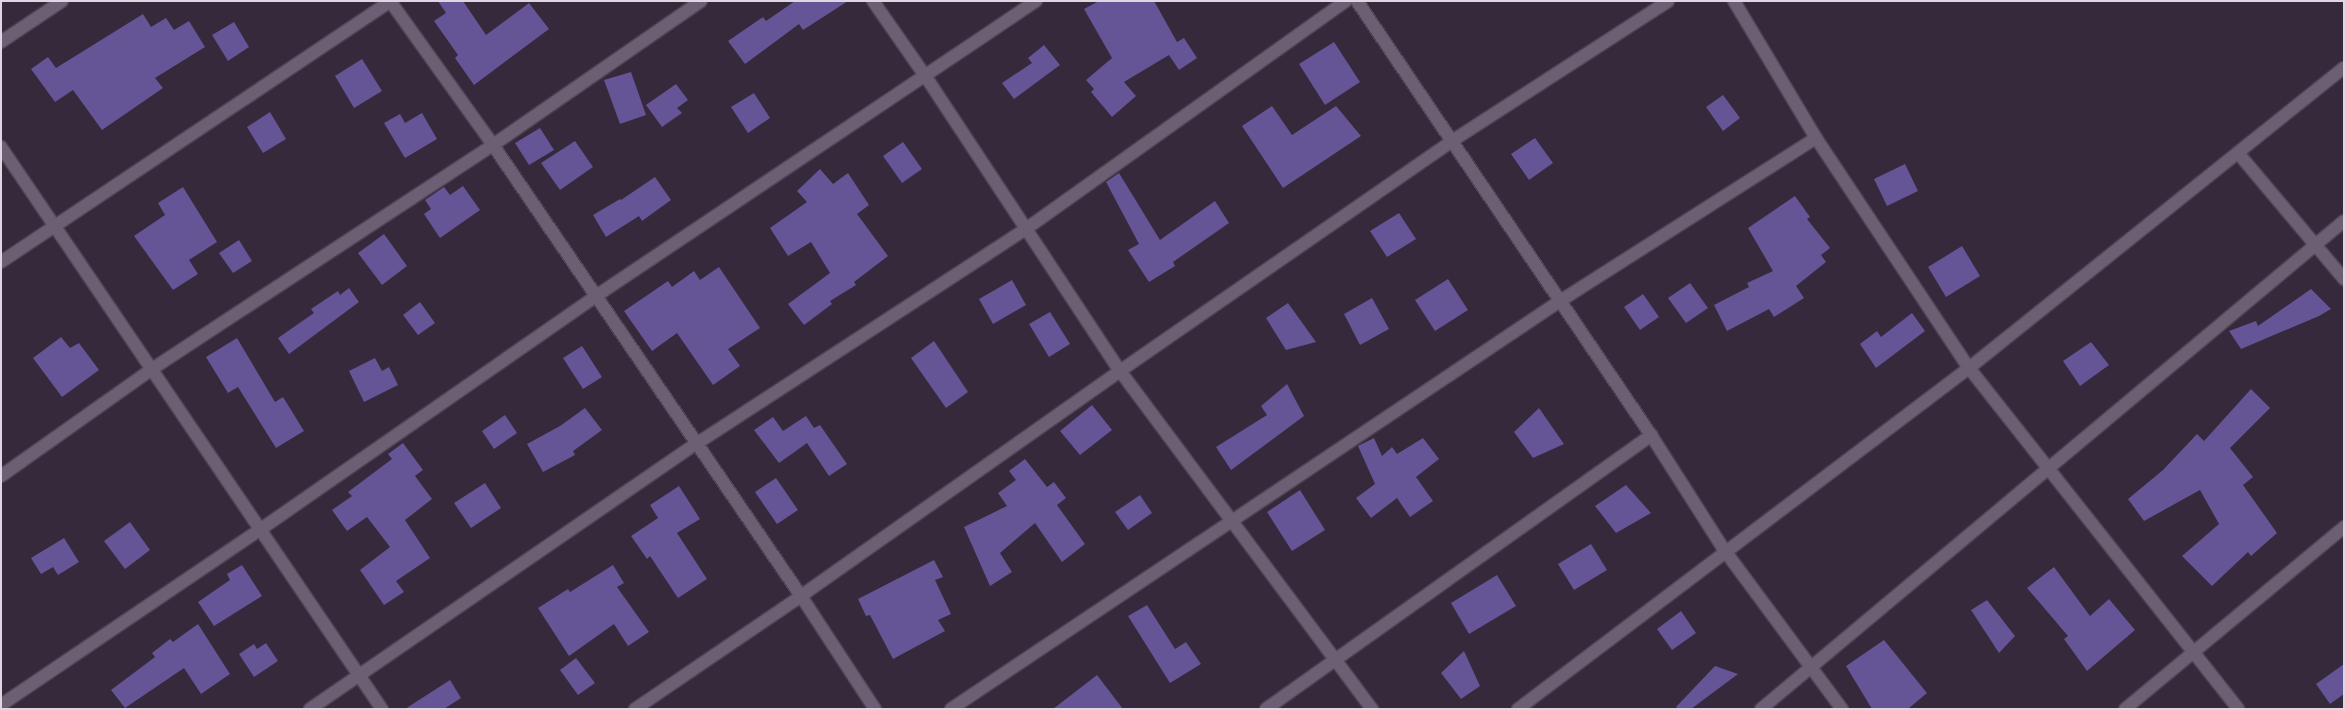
<!DOCTYPE html>
<style>
body{margin:0}
#map{position:relative;width:2345px;height:710px;overflow:hidden;background:#35293b;font-family:"Source Sans 3",sans-serif}
div>[style]{position:absolute}
[style*='--x']{left:calc(var(--x)*1px);top:calc(var(--y)*1px);width:calc(var(--w)*1px);rotate:calc(var(--a)*1deg)}
.building>*{inset:0;background:#655496}
.roads{filter:drop-shadow(1px 0 #4e4454) drop-shadow(-1px 0 #4e4454) drop-shadow(0 1px #4e4454) drop-shadow(0 -1px #4e4454)}
.minor>*{height:12px;margin:-6px;padding:0 6px;transform-origin:6px;border-radius:6px;background:#6c5e73}
span{translate:-50% -50%;white-space:nowrap;text-align:center;line-height:1.15;-webkit-text-stroke:5px #2b1f31;paint-order:stroke}
.frame{position:absolute;inset:0;border:2px solid #ded6e2;pointer-events:none}
</style>
<div id="map">
<div class="building">
<div style="clip-path:polygon(438px 1px,463px 1px,486px 35px,529px 3px,549px 29px,474px 85px,455px 58px,458px 55px,434px 21px,446px 13px)"></div>
<div style="clip-path:polygon(795px 1px,848px 1px,803px 30px,799px 24px,745px 64px,728px 41px,763px 17px,766px 21px)"></div>
<div style="clip-path:polygon(1099px 1px,1154px 1px,1177px 42px,1184px 38px,1197px 58px,1179px 70px,1169px 55px,1124px 82px,1136px 96px,1112px 117px,1091px 92px,1094px 89px,1086px 80px,1112px 58px,1084px 9px)"></div>
<div style="clip-path:polygon(143px 14px,151px 27px,166px 18px,174px 30px,189px 21px,205px 47px,155px 78px,163px 88px,102px 130px,73px 90px,55px 102px,31px 69px,48px 57px,56px 68px)"></div>
<div style="clip-path:polygon(234px 22px,249px 47px,228px 61px,212px 35px)"></div>
<div style="clip-path:polygon(1334px 42px,1360px 82px,1325px 105px,1299px 64px)"></div>
<div style="clip-path:polygon(1044px 45px,1060px 65px,1014px 99px,1002px 83px,1032px 63px,1028px 58px)"></div>
<div style="clip-path:polygon(362px 59px,382px 91px,354px 108px,335px 76px)"></div>
<div style="clip-path:polygon(631px 72px,646px 115px,620px 124px,604px 80px)"></div>
<div style="clip-path:polygon(676px 84px,688px 100px,677px 108px,682px 113px,662px 127px,646px 105px)"></div>
<div style="clip-path:polygon(754px 93px,770px 118px,748px 133px,731px 107px)"></div>
<div style="clip-path:polygon(1723px 95px,1740px 118px,1723px 131px,1706px 107px)"></div>
<div style="clip-path:polygon(1272px 106px,1292px 135px,1336px 106px,1361px 136px,1283px 188px,1242px 126px)"></div>
<div style="clip-path:polygon(270px 112px,286px 139px,263px 153px,247px 127px)"></div>
<div style="clip-path:polygon(422px 113px,437px 139px,405px 158px,384px 123px,400px 114px,405px 123px)"></div>
<div style="clip-path:polygon(540px 128px,554px 150px,529px 165px,515px 143px)"></div>
<div style="clip-path:polygon(1535px 138px,1553px 163px,1529px 180px,1511px 154px)"></div>
<div style="clip-path:polygon(575px 141px,593px 167px,560px 190px,541px 163px)"></div>
<div style="clip-path:polygon(903px 142px,922px 169px,902px 183px,883px 156px)"></div>
<div style="clip-path:polygon(1905px 164px,1918px 191px,1887px 206px,1874px 179px)"></div>
<div style="clip-path:polygon(820px 169px,833px 184px,848px 173px,869px 205px,857px 214px,888px 256px,854px 282px,856px 285px,830px 301px,832px 304px,804px 325px,788px 304px,830px 273px,811px 242px,788px 256px,770px 228px,807px 202px,797px 191px)"></div>
<div style="clip-path:polygon(1119px 173px,1160px 240px,1215px 201px,1229px 223px,1173px 262px,1175px 266px,1149px 282px,1128px 250px,1139px 244px,1106px 182px)"></div>
<div style="clip-path:polygon(655px 177px,671px 200px,642px 221px,639px 216px,606px 237px,593px 215px,620px 199px,621px 200px)"></div>
<div style="clip-path:polygon(463px 186px,480px 210px,440px 238px,424px 214px,431px 209px,425px 200px,444px 187px,450px 195px)"></div>
<div style="clip-path:polygon(183px 187px,217px 242px,189px 260px,198px 274px,173px 290px,134px 236px,165px 215px,158px 203px)"></div>
<div style="clip-path:polygon(1795px 196px,1810px 217px,1807px 219px,1830px 248px,1821px 255px,1826px 262px,1796px 286px,1804px 298px,1774px 317px,1769px 309px,1727px 331px,1714px 305px,1749px 287px,1747px 283px,1773px 271px,1748px 228px)"></div>
<div style="clip-path:polygon(1399px 213px,1416px 239px,1387px 257px,1370px 231px)"></div>
<div style="clip-path:polygon(384px 234px,407px 266px,382px 285px,358px 253px)"></div>
<div style="clip-path:polygon(239px 240px,252px 261px,233px 273px,219px 253px)"></div>
<div style="clip-path:polygon(1962px 246px,1980px 276px,1946px 297px,1928px 267px)"></div>
<div style="clip-path:polygon(719px 267px,760px 328px,728px 349px,740px 366px,713px 385px,677px 333px,652px 351px,624px 311px,668px 281px,672px 287px,694px 271px,700px 280px)"></div>
<div style="clip-path:polygon(1448px 279px,1468px 310px,1435px 331px,1415px 300px)"></div>
<div style="clip-path:polygon(1012px 280px,1026px 305px,993px 324px,979px 299px)"></div>
<div style="clip-path:polygon(1690px 283px,1708px 308px,1686px 323px,1668px 298px)"></div>
<div style="clip-path:polygon(349px 288px,359px 302px,289px 354px,278px 338px,314px 313px,311px 309px,338px 291px,340px 295px)"></div>
<div style="clip-path:polygon(2311px 289px,2331px 309px,2319px 316px,2241px 349px,2229px 331px,2256px 321px,2258px 326px)"></div>
<div style="clip-path:polygon(1643px 294px,1659px 317px,1640px 330px,1624px 307px)"></div>
<div style="clip-path:polygon(1372px 298px,1389px 329px,1360px 345px,1344px 314px)"></div>
<div style="clip-path:polygon(420px 302px,435px 323px,418px 335px,403px 315px)"></div>
<div style="clip-path:polygon(1288px 303px,1316px 342px,1286px 350px,1266px 318px)"></div>
<div style="clip-path:polygon(1050px 312px,1070px 344px,1049px 357px,1029px 324px)"></div>
<div style="clip-path:polygon(1912px 313px,1925px 331px,1876px 368px,1860px 344px,1877px 331px,1881px 337px)"></div>
<div style="clip-path:polygon(61px 337px,70px 348px,79px 343px,99px 370px,62px 397px,33px 358px)"></div>
<div style="clip-path:polygon(237px 338px,275px 402px,283px 397px,304px 431px,276px 448px,238px 387px,228px 393px,206px 357px)"></div>
<div style="clip-path:polygon(934px 341px,968px 392px,946px 408px,911px 358px)"></div>
<div style="clip-path:polygon(2091px 342px,2109px 365px,2080px 386px,2063px 361px)"></div>
<div style="clip-path:polygon(582px 346px,602px 377px,583px 389px,563px 358px)"></div>
<div style="clip-path:polygon(375px 358px,382px 371px,389px 367px,398px 385px,364px 402px,349px 371px)"></div>
<div style="clip-path:polygon(1287px 384px,1304px 416px,1231px 470px,1216px 447px,1267px 415px,1261px 406px)"></div>
<div style="clip-path:polygon(2251px 389px,2270px 408px,2230px 448px,2253px 477px,2243px 485px,2277px 533px,2251px 556px,2248px 552px,2212px 586px,2182px 556px,2219px 524px,2200px 490px,2144px 521px,2128px 499px,2163px 470px,2197px 434px,2204px 441px)"></div>
<div style="clip-path:polygon(1092px 405px,1112px 430px,1080px 455px,1060px 431px)"></div>
<div style="clip-path:polygon(585px 408px,602px 430px,573px 451px,575px 455px,543px 472px,527px 444px,560px 426px)"></div>
<div style="clip-path:polygon(1539px 408px,1564px 444px,1533px 458px,1514px 432px)"></div>
<div style="clip-path:polygon(505px 415px,517px 433px,494px 449px,482px 431px)"></div>
<div style="clip-path:polygon(806px 416px,814px 428px,820px 425px,847px 464px,829px 476px,807px 443px,779px 463px,754px 430px,773px 417px,783px 431px)"></div>
<div style="clip-path:polygon(1374px 438px,1382px 456px,1392px 447px,1397px 454px,1423px 438px,1439px 459px,1416px 477px,1433px 501px,1410px 517px,1397px 498px,1371px 518px,1356px 498px,1375px 484px,1358px 446px)"></div>
<div style="clip-path:polygon(403px 443px,423px 470px,415px 476px,432px 499px,405px 520px,430px 558px,396px 581px,404px 592px,384px 605px,360px 570px,390px 547px,367px 517px,347px 531px,332px 510px,352px 496px,348px 492px,392px 459px,388px 454px)"></div>
<div style="clip-path:polygon(1025px 459px,1047px 487px,1054px 482px,1066px 498px,1057px 505px,1085px 544px,1062px 562px,1035px 523px,1000px 553px,1012px 572px,990px 586px,964px 527px,1007px 506px,998px 493px,1016px 480px,1009px 471px)"></div>
<div style="clip-path:polygon(776px 478px,798px 510px,777px 524px,755px 492px)"></div>
<div style="clip-path:polygon(485px 483px,501px 508px,471px 528px,454px 503px)"></div>
<div style="clip-path:polygon(1626px 485px,1651px 513px,1616px 533px,1595px 506px)"></div>
<div style="clip-path:polygon(679px 486px,700px 519px,677px 533px,707px 579px,678px 598px,650px 556px,647px 559px,631px 536px,658px 518px,650px 505px)"></div>
<div style="clip-path:polygon(1300px 490px,1325px 530px,1292px 551px,1267px 512px)"></div>
<div style="clip-path:polygon(1140px 495px,1152px 513px,1128px 530px,1115px 512px)"></div>
<div style="clip-path:polygon(130px 522px,150px 550px,125px 569px,104px 541px)"></div>
<div style="clip-path:polygon(64px 538px,79px 562px,58px 575px,53px 567px,41px 574px,31px 558px)"></div>
<div style="clip-path:polygon(1591px 544px,1607px 570px,1574px 590px,1558px 564px)"></div>
<div style="clip-path:polygon(934px 560px,943px 577px,935px 580px,951px 614px,938px 620px,945px 631px,893px 659px,870px 615px,866px 616px,858px 599px)"></div>
<div style="clip-path:polygon(242px 565px,262px 596px,214px 626px,198px 602px,230px 580px,227px 574px)"></div>
<div style="clip-path:polygon(613px 565px,624px 583px,617px 587px,649px 632px,628px 646px,614px 624px,569px 656px,538px 608px,568px 589px,570px 592px)"></div>
<div style="clip-path:polygon(2054px 567px,2090px 616px,2109px 599px,2135px 630px,2087px 671px,2064px 639px,2068px 636px,2027px 588px)"></div>
<div style="clip-path:polygon(1497px 575px,1516px 606px,1469px 634px,1451px 603px)"></div>
<div style="clip-path:polygon(1987px 600px,2015px 636px,1999px 653px,1971px 610px)"></div>
<div style="clip-path:polygon(1147px 605px,1175px 649px,1186px 642px,1201px 664px,1170px 683px,1128px 616px)"></div>
<div style="clip-path:polygon(1681px 611px,1696px 633px,1672px 650px,1657px 629px)"></div>
<div style="clip-path:polygon(198px 624px,230px 674px,201px 694px,184px 668px,125px 708px,111px 690px,155px 657px,152px 653px,170px 639px,173px 642px)"></div>
<div style="clip-path:polygon(1884px 640px,1927px 693px,1908px 709px,1872px 709px,1846px 666px)"></div>
<div style="clip-path:polygon(266px 643px,278px 661px,254px 677px,239px 654px,254px 644px,257px 649px)"></div>
<div style="clip-path:polygon(1464px 651px,1480px 686px,1461px 699px,1441px 673px)"></div>
<div style="clip-path:polygon(576px 658px,595px 683px,578px 695px,560px 670px)"></div>
<div style="clip-path:polygon(2344px 664px,2344px 694px,2330px 704px,2316px 684px)"></div>
<div style="clip-path:polygon(1715px 666px,1738px 674px,1691px 709px,1678px 709px,1676px 707px)"></div>
<div style="clip-path:polygon(1097px 675px,1123px 709px,1053px 709px)"></div>
<div style="clip-path:polygon(450px 680px,461px 698px,444px 709px,405px 709px)"></div>
</div>
<div class="roads">
<div class="minor">
<div style="--x:390;--y:1;--w:177;--a:54.4"></div>
<div style="--x:493;--y:145;--w:546;--a:55.67"></div>
<div style="--x:801;--y:596;--w:135;--a:56.8"></div>
<div style="--x:873;--y:1;--w:93;--a:55.1"></div>
<div style="--x:926;--y:77;--w:352;--a:56.6"></div>
<div style="--x:1120;--y:371;--w:422;--a:53.3"></div>
<div style="--x:1357;--y:1;--w:524;--a:55.89"></div>
<div style="--x:1651;--y:435;--w:138;--a:57.5"></div>
<div style="--x:1725;--y:551;--w:197;--a:53.5"></div>
<div style="--x:1734;--y:1;--w:160;--a:59.1"></div>
<div style="--x:1816;--y:138;--w:276;--a:56.4"></div>
<div style="--x:1969;--y:368;--w:434;--a:51.7"></div>
<div style="--x:1;--y:42;--w:73;--a:-33.9"></div>
<div style="--x:1;--y:147;--w:679;--a:55.87"></div>
<div style="--x:2238;--y:153;--w:165;--a:49.9"></div>
<div style="--x:1;--y:262;--w:469;--a:-33.8"></div>
<div style="--x:1;--y:476;--w:185;--a:-35.3"></div>
<div style="--x:152;--y:369;--w:408;--a:-33.3"></div>
<div style="--x:493;--y:145;--w:253;--a:-34.7"></div>
<div style="--x:1;--y:705;--w:314;--a:-34.1"></div>
<div style="--x:261;--y:529;--w:408;--a:-34.8"></div>
<div style="--x:596;--y:296;--w:530;--a:-33.84"></div>
<div style="--x:310;--y:709;--w:468;--a:-34.5"></div>
<div style="--x:696;--y:444;--w:394;--a:-33.1"></div>
<div style="--x:1026;--y:229;--w:393;--a:-35.5"></div>
<div style="--x:635;--y:709;--w:201;--a:-34.2"></div>
<div style="--x:801;--y:596;--w:390;--a:-35.2"></div>
<div style="--x:1120;--y:371;--w:404;--a:-34.7"></div>
<div style="--x:1452;--y:141;--w:257;--a:-32.9"></div>
<div style="--x:951;--y:709;--w:733;--a:-33.82"></div>
<div style="--x:1560;--y:301;--w:303;--a:-32.5"></div>
<div style="--x:1266;--y:709;--w:473;--a:-35.4"></div>
<div style="--x:1518;--y:709;--w:565;--a:-37.09"></div>
<div style="--x:1969;--y:368;--w:480;--a:-38.7"></div>
<div style="--x:1761;--y:709;--w:760;--a:-39.93"></div>
<div style="--x:2125;--y:709;--w:285;--a:-39.7"></div>
</div>
</div>
<div class="frame"></div>
</div>
